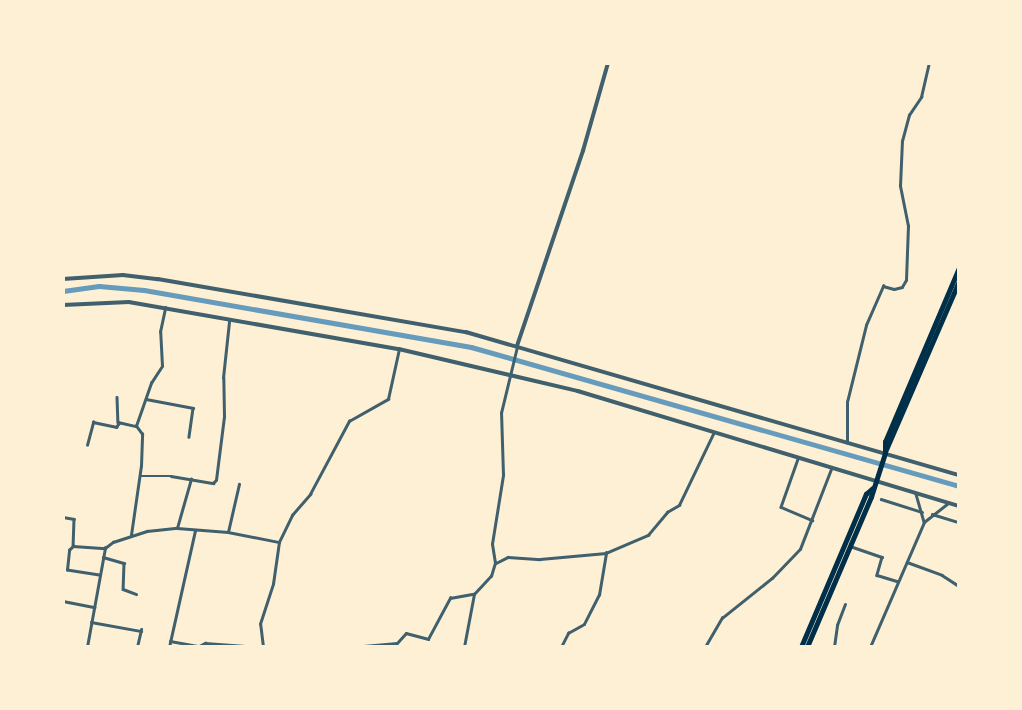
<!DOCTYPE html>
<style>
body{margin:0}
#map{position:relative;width:1022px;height:710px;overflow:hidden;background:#fdf0d5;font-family:"IBM Plex Sans",sans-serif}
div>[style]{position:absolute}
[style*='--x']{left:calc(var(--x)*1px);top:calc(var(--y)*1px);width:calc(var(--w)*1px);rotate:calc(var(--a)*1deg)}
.canal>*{height:5px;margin:-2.5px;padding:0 2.5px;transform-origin:2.5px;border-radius:2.5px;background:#669bbc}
.minor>*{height:2.5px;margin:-1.25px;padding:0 1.25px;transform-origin:1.25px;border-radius:1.25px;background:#3f606c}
.tertiary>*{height:3.5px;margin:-1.75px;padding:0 1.75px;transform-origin:1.75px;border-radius:1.75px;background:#3f606c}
.primary>*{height:4.5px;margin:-2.25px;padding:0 2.25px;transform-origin:2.25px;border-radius:2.25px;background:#003049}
span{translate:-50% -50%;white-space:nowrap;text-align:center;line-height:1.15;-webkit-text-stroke:5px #fdf0d5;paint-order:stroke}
.frame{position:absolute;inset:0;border:65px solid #fdf0d5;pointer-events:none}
</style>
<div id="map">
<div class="canal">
<div style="--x:63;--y:291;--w:36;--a:-8"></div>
<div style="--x:99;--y:286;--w:45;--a:5.1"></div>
<div style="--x:144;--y:290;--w:332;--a:9.9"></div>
<div style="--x:471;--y:347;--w:507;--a:15.9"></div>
</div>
<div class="minor">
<div style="--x:117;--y:397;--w:25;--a:88"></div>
<div style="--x:118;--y:422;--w:18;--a:13"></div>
<div style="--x:146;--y:399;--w:48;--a:10.8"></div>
<div style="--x:193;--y:408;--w:29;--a:98"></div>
<div style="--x:847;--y:443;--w:41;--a:-90"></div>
<div style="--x:847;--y:402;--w:79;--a:-76.1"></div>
<div style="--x:866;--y:325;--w:43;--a:-66.4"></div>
<div style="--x:883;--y:286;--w:11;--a:15"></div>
<div style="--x:894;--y:289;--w:8;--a:-14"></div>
<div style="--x:902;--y:287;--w:8;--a:-60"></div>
<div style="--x:906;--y:280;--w:54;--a:-87.9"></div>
<div style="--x:908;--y:226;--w:41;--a:-101.3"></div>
<div style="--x:900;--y:186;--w:45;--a:-87.5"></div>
<div style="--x:902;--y:141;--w:27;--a:-75"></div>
<div style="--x:909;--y:115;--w:22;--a:-56"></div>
<div style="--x:921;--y:97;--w:35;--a:-77"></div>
<div style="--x:87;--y:445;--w:24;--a:-75"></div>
<div style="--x:93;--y:422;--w:24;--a:12"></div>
<div style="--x:116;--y:427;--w:5;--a:-53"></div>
<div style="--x:798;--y:459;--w:51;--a:109.5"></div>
<div style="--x:781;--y:507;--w:34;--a:23"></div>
<div style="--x:140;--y:476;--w:31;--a:0"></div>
<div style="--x:171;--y:476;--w:43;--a:9.5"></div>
<div style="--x:213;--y:483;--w:4;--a:-45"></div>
<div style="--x:216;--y:480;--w:64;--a:-82.8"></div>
<div style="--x:224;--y:417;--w:39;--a:-91"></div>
<div style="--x:223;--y:378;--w:56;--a:-83.9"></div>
<div style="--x:916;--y:494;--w:29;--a:74"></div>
<div style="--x:881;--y:499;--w:43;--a:17.6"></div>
<div style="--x:932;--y:514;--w:28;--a:17"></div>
<div style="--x:63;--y:517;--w:11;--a:10"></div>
<div style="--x:74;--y:519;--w:27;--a:92"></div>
<div style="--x:177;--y:528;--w:51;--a:-74.1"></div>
<div style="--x:228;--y:532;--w:52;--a:11.1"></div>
<div style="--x:131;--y:535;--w:70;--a:-81.8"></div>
<div style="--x:141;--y:466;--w:32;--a:-88"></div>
<div style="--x:142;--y:434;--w:10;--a:-127"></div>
<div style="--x:136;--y:426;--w:46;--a:-70.8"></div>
<div style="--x:151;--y:383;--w:20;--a:-57"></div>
<div style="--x:162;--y:366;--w:34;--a:-93"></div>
<div style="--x:160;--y:332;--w:25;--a:-78"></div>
<div style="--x:850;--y:546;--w:34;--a:19"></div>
<div style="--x:882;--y:557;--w:19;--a:106"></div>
<div style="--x:877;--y:575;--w:21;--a:17"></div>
<div style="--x:103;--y:557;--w:22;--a:16"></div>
<div style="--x:124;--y:563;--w:26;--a:92"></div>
<div style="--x:123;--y:589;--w:14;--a:21"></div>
<div style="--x:907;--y:562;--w:37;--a:20"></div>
<div style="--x:942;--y:575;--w:20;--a:33"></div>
<div style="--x:496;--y:563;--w:13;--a:-27"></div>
<div style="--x:508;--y:557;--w:32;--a:4"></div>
<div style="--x:540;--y:559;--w:66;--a:-5.2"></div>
<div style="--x:606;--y:553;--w:46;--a:-23.2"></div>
<div style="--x:648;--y:535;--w:30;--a:-50"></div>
<div style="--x:667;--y:512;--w:14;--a:-30"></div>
<div style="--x:679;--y:505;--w:79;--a:-64.4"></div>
<div style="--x:99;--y:575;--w:32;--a:-171"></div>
<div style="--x:67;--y:570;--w:20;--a:-84"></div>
<div style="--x:69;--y:550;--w:6;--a:-45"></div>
<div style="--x:73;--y:546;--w:32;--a:4"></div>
<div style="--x:63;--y:601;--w:32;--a:11"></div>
<div style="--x:91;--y:622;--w:51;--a:10.2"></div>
<div style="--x:170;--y:641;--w:29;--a:10"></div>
<div style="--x:199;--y:646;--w:7;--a:-27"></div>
<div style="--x:205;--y:643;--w:55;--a:4.2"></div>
<div style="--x:87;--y:647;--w:101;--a:-79.7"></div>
<div style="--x:105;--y:548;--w:10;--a:-37"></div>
<div style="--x:113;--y:542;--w:36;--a:-18"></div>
<div style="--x:147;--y:531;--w:30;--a:-6"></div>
<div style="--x:177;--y:528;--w:51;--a:4.5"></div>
<div style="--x:228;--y:532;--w:49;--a:-77.1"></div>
<div style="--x:137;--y:647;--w:18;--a:-77"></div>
<div style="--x:169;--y:647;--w:119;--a:-77.4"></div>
<div style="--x:263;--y:647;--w:23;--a:-97"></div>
<div style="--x:260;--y:624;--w:42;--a:-72"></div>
<div style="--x:273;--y:584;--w:42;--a:-81.9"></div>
<div style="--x:279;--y:542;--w:30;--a:-64"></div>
<div style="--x:292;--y:515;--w:28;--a:-49"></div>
<div style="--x:310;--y:494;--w:83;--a:-61.9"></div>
<div style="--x:349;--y:421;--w:45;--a:-29.4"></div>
<div style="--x:388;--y:399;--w:51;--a:-77.6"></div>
<div style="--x:352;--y:647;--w:45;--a:-5.1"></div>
<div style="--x:397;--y:643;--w:13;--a:-48"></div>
<div style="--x:406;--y:633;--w:23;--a:15"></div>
<div style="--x:428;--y:639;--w:47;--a:-61.8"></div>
<div style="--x:450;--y:598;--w:22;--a:-10"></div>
<div style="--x:464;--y:647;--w:54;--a:-79.3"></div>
<div style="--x:474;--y:594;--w:25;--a:-47"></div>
<div style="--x:491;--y:576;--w:14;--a:-73"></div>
<div style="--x:495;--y:563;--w:19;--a:-99"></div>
<div style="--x:492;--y:544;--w:70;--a:-80.9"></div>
<div style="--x:503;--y:475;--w:62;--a:-91.8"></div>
<div style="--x:501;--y:413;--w:68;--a:-76.4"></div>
<div style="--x:561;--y:647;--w:16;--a:-63"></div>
<div style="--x:568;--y:633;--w:18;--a:-29"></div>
<div style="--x:584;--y:624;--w:33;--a:-63"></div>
<div style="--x:599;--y:595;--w:43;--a:-80.5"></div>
<div style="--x:705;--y:647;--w:34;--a:-60"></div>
<div style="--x:722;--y:618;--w:64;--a:-38.7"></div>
<div style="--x:772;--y:578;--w:40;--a:-46"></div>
<div style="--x:800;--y:549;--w:86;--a:-68.8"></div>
<div style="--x:834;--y:647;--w:22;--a:-82"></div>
<div style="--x:837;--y:625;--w:22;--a:-69"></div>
<div style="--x:870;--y:647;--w:136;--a:-66.6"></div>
<div style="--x:924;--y:522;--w:31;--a:-38"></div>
</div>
<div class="tertiary">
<div style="--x:63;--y:279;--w:60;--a:-3.8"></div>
<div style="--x:123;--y:275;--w:35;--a:7"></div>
<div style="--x:158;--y:279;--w:313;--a:9.8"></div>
<div style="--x:466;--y:332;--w:513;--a:16.18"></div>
<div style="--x:63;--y:305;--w:66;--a:-2.6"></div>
<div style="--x:129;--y:302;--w:274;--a:9.9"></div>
<div style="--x:399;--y:349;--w:184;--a:13.2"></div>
<div style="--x:578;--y:391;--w:398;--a:16.8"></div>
<div style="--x:517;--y:346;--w:206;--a:-71.3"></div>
<div style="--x:583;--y:151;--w:91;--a:-74.1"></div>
</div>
<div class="primary">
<div style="--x:885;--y:452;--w:186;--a:-66.6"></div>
<div style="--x:801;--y:647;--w:166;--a:-67"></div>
<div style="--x:866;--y:494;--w:9;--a:-41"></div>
<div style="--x:807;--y:647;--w:163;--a:-66.9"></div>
<div style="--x:871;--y:497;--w:46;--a:-72.3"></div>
<div style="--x:885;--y:453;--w:11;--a:-90"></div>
<div style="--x:885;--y:442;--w:189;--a:-67"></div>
</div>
<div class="frame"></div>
</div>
